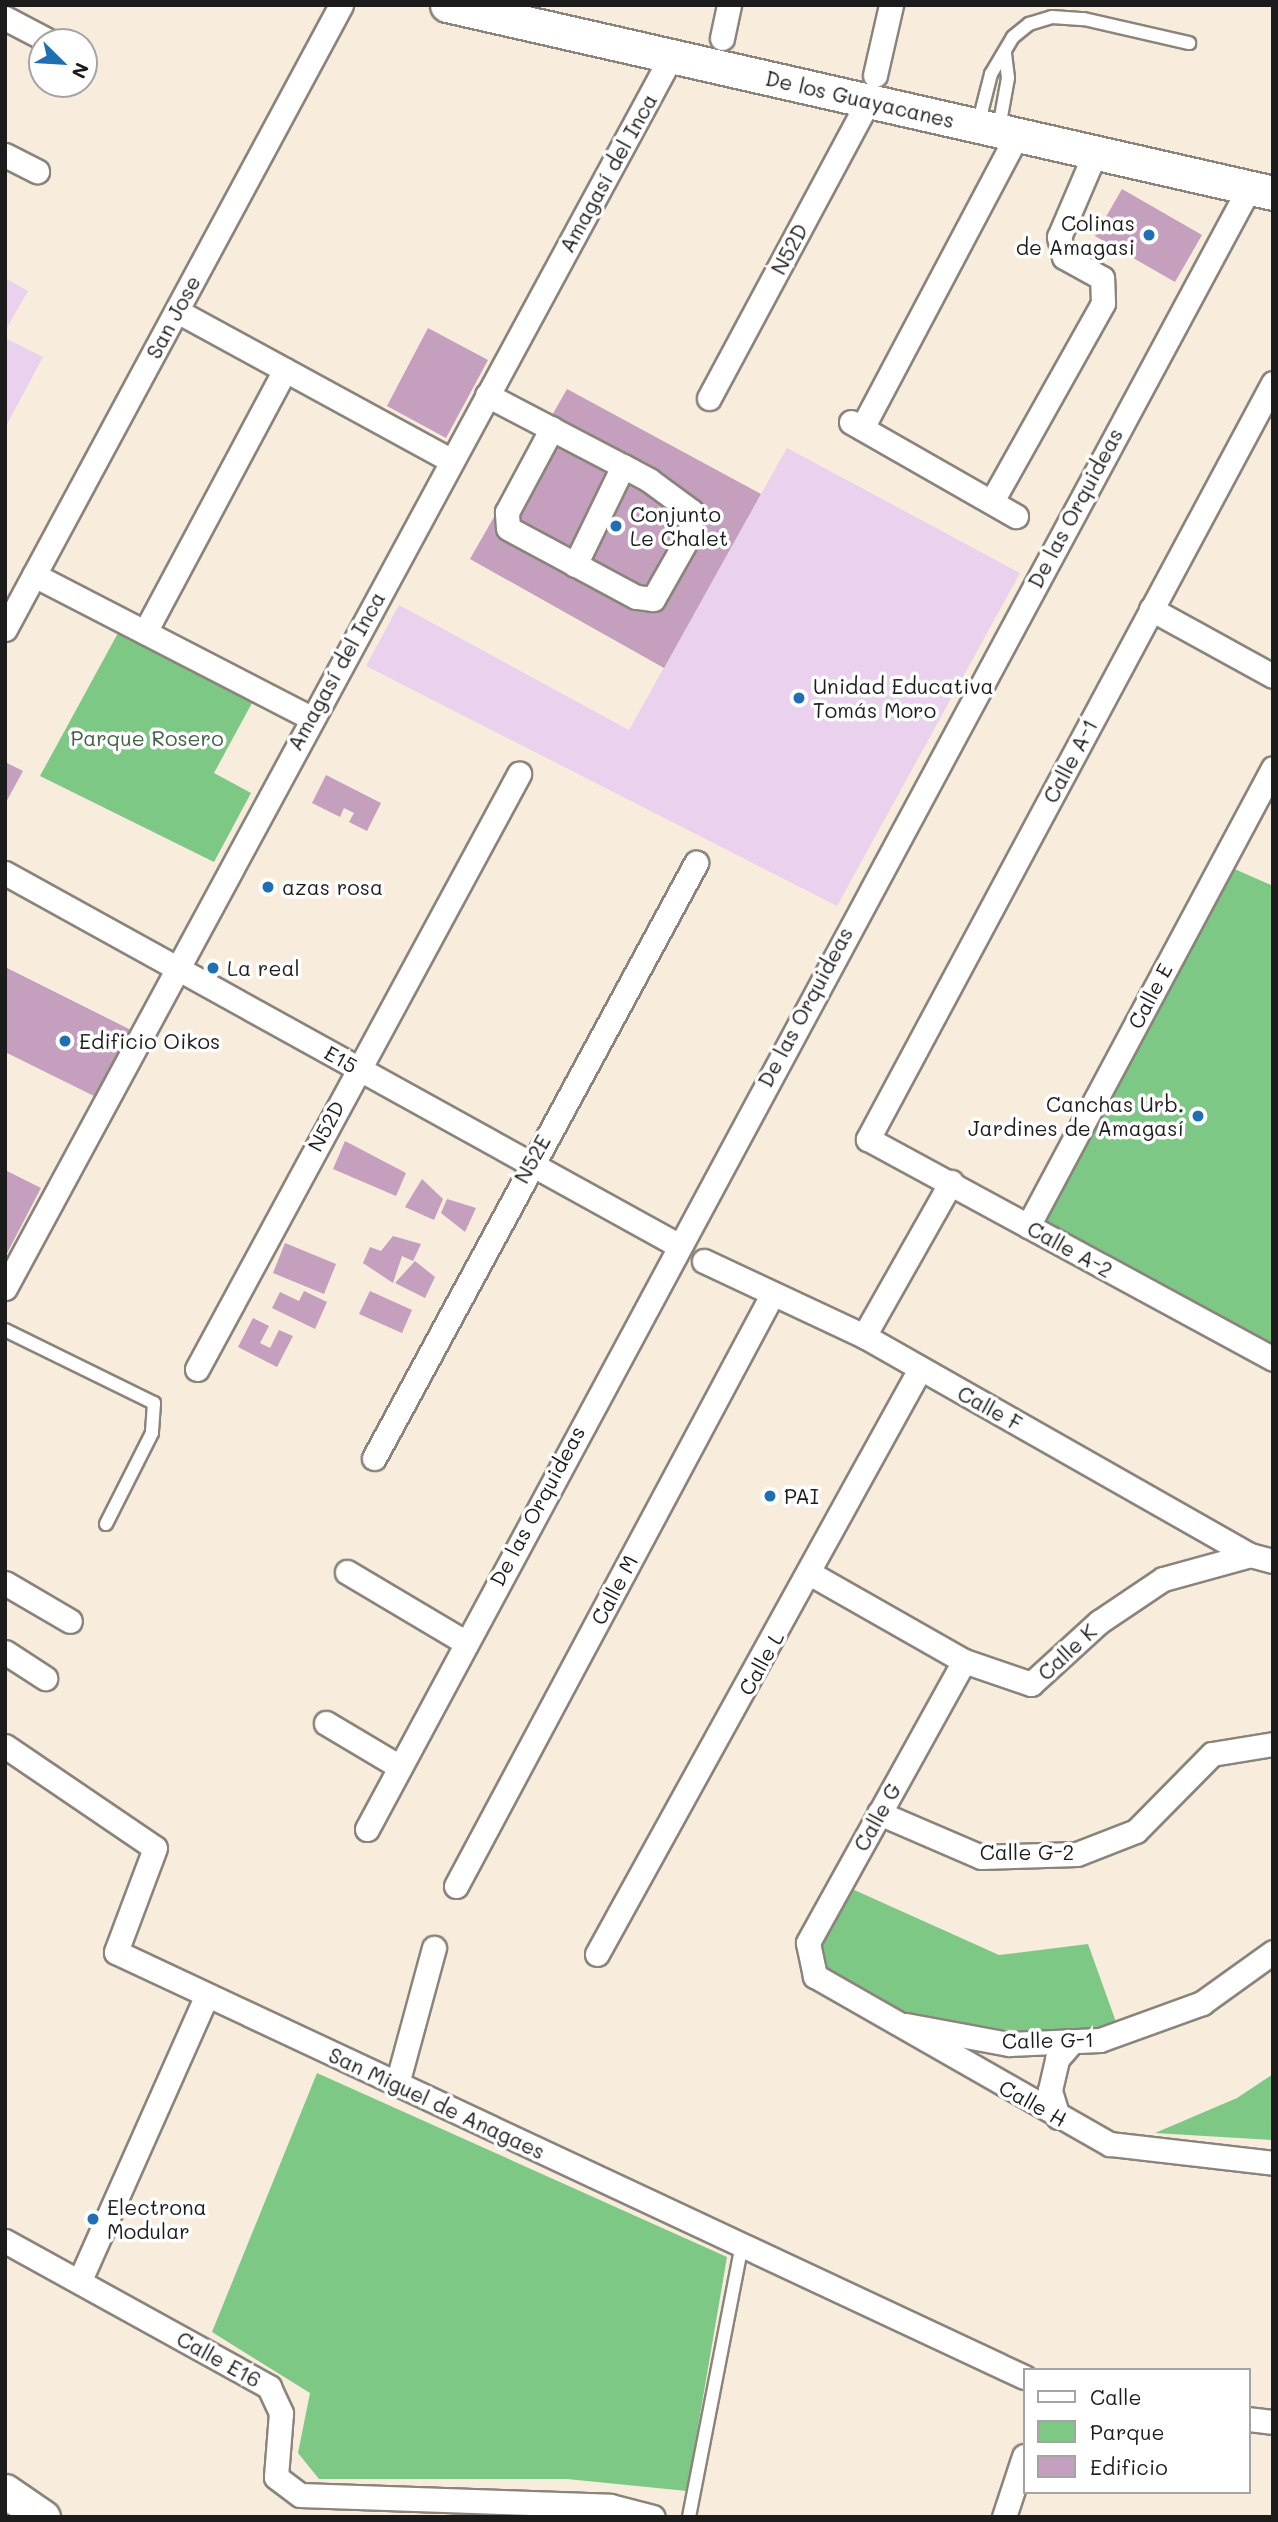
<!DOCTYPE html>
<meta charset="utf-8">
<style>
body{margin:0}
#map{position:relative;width:1278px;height:2522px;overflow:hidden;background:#f8ecdc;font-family:Mali,sans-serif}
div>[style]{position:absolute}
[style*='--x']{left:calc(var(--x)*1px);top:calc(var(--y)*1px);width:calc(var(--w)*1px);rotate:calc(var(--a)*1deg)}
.built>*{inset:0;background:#ead1ed}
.green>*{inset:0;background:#7ec885}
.building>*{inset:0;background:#c49fbe}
.roads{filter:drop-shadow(2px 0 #8a847c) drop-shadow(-2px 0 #8a847c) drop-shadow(0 2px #8a847c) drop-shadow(0 -2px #8a847c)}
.lane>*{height:12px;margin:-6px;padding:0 6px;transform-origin:6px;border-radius:6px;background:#fff}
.street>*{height:23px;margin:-11.5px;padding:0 11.5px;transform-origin:11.5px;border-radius:11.5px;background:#fff}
.secondary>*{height:33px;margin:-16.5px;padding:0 16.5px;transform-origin:16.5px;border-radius:16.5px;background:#fff}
.dots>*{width:19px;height:19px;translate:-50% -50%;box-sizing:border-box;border:4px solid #fff;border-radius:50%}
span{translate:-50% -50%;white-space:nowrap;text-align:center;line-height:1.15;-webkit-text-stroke:7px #fff;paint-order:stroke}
.street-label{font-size:21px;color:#1c1c1c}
.poi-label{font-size:21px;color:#1c1c1c}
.right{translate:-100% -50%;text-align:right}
.left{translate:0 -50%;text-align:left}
.park-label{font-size:21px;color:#436146}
.frame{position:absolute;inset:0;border:7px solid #1c1c1c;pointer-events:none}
.legend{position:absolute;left:1023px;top:2368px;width:228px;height:126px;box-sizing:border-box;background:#fff;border:2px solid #a4a4a4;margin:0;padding:9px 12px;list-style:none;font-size:21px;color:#1c1c1c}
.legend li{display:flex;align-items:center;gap:14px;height:35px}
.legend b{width:35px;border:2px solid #a4a4a4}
.north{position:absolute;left:28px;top:28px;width:70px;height:70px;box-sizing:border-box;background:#fff;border:2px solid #a4a4a4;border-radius:50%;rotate:114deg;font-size:19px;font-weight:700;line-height:28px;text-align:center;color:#1c1c1c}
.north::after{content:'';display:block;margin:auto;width:24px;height:32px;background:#1f6fb2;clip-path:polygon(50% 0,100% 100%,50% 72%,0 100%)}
</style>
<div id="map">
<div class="built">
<div style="clip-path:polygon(5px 278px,28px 291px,5px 331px)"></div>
<div style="clip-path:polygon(5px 338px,43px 357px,5px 428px)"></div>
<div style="clip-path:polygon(787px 448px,1020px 573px,837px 906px,366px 666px,399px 605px,629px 730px)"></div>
</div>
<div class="green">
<div style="clip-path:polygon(118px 633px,252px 703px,214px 773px,251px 793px,214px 862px,40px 776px)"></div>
<div style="clip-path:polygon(1221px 863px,1273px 886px,1273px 1359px,1028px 1226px)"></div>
<div style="clip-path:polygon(841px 1884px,999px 1955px,1088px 1944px,1120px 2033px,882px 2026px,828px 1998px,809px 1946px)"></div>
<div style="clip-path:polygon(317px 2073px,727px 2257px,687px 2491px,567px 2479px,319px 2479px,298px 2453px,310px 2393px,212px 2332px)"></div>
<div style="clip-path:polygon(1273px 2074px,1273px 2140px,1155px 2133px,1237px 2098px)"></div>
</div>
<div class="building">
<div style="clip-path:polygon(1122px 189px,1202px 235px,1175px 282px,1095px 236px)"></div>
<div style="clip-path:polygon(428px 328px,488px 360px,446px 438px,387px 406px)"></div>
<div style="clip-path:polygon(567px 389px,761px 494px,664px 668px,470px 559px)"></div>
<div style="clip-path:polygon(5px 762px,23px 771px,5px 804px)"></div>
<div style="clip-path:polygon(326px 775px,381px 803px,367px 831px,349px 822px,354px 813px,344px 808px,340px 817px,312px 803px)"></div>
<div style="clip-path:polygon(5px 967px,131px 1030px,94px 1096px,5px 1052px)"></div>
<div style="clip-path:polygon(345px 1141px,406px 1173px,396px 1196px,333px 1169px)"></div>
<div style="clip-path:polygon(5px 1170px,41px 1188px,5px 1257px)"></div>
<div style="clip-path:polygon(422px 1179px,443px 1199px,434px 1220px,405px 1207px)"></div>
<div style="clip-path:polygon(447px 1199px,476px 1208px,465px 1232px,441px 1213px)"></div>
<div style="clip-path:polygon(393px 1236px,421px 1244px,413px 1261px,402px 1256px,393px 1283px,363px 1263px,370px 1247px,381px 1251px)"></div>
<div style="clip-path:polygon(285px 1243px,336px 1264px,324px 1294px,273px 1273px)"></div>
<div style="clip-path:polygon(415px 1261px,435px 1277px,425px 1298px,395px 1283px)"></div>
<div style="clip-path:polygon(304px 1291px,327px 1302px,315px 1329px,272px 1308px,280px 1292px,299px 1301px)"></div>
<div style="clip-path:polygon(370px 1291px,412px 1310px,402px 1333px,359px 1314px)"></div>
<div style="clip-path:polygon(253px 1318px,269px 1326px,260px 1343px,270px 1348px,279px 1330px,293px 1336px,277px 1367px,238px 1347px)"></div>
</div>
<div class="roads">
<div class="lane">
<div style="--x:978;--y:125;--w:53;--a:-75.7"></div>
<div style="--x:991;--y:74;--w:43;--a:-59.3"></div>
<div style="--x:1013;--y:37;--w:21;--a:-39"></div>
<div style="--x:1029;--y:24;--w:24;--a:-17"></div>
<div style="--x:1052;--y:17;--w:32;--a:4"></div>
<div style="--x:1084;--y:19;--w:108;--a:12.9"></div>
<div style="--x:999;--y:128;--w:51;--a:-79.8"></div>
<div style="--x:1008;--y:78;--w:25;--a:-97"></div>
<div style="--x:5;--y:1330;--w:166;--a:26.1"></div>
<div style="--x:154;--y:1403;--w:30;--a:94"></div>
<div style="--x:152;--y:1433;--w:102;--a:116.8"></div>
<div style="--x:689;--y:2517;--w:273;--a:-79"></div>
</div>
<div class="street">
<div style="--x:5;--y:18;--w:52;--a:27.6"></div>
<div style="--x:722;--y:38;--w:34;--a:-78"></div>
<div style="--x:875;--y:75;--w:72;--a:-77.1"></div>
<div style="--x:5;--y:155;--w:36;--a:27"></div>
<div style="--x:177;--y:311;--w:313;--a:28.6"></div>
<div style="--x:1273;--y:383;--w:858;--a:118.18"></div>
<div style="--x:868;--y:1139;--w:461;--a:28.5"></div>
<div style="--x:487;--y:395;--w:153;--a:27.6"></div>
<div style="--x:623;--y:466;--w:30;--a:28"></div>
<div style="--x:649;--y:480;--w:52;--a:36.4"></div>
<div style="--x:691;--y:511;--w:23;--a:92"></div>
<div style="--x:690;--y:534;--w:75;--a:119.6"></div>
<div style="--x:653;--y:599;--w:17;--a:-173"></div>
<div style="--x:636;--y:597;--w:145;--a:-151.7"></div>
<div style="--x:508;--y:528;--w:16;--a:-94"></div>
<div style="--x:507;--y:512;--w:95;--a:-61.8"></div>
<div style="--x:709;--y:398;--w:339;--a:-61.8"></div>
<div style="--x:851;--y:422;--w:190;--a:29.7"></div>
<div style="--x:862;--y:428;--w:331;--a:-62.1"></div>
<div style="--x:992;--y:501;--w:227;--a:-60.7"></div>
<div style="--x:1103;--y:303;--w:25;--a:-92"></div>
<div style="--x:1102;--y:278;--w:43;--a:-151.1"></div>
<div style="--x:1064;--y:257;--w:21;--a:-104"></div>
<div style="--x:1059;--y:237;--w:91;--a:-66.8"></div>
<div style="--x:575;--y:565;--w:110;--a:-64.1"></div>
<div style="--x:34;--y:575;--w:312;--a:27.3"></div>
<div style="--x:1151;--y:609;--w:139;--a:28.8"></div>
<div style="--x:5;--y:629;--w:709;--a:-61.7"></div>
<div style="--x:145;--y:632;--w:297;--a:-61.9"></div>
<div style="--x:5;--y:873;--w:767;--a:28.94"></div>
<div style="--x:1028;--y:1226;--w:519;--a:-61.86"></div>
<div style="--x:704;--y:1261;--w:177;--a:25.1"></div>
<div style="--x:864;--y:1336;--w:444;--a:29.6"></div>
<div style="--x:1250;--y:1555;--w:24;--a:15"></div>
<div style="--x:5;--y:1288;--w:1400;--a:-61.59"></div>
<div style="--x:864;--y:1336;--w:177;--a:-60.5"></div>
<div style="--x:197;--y:1369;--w:677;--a:-61.58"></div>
<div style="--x:374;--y:1458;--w:677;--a:-61.58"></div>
<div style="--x:347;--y:1572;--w:137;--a:30.7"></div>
<div style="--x:811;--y:1574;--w:176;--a:29.6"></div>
<div style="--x:964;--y:1661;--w:71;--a:18.9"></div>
<div style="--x:1031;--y:1684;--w:92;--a:-42.4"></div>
<div style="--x:1099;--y:1622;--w:77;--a:-33.9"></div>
<div style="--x:1163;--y:1579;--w:90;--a:-15.4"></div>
<div style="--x:5;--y:1583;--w:75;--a:30.3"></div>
<div style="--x:5;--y:1652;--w:48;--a:33"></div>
<div style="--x:964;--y:1661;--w:322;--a:119"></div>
<div style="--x:808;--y:1943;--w:34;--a:78"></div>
<div style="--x:815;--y:1976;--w:339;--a:29.7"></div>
<div style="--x:1110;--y:2144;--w:164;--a:6.6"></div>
<div style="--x:326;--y:1723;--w:86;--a:30.7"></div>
<div style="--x:5;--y:1746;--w:181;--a:34.2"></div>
<div style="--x:155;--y:1848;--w:111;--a:110.6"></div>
<div style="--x:116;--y:1952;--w:1003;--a:25.08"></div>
<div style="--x:879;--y:1813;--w:111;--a:23.3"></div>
<div style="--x:981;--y:1857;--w:96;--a:-1.8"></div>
<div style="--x:1077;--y:1854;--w:63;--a:-21.3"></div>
<div style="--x:1136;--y:1831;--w:108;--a:-45.4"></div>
<div style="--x:1212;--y:1754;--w:62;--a:-9.3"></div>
<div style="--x:367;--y:1829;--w:1863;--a:-61.74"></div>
<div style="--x:456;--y:1886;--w:670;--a:-61.87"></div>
<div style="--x:597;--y:1954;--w:668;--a:-61.1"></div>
<div style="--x:906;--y:2025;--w:105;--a:10.5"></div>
<div style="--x:1009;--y:2044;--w:91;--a:-2.5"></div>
<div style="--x:1100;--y:2040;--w:109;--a:-19.9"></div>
<div style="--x:1202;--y:2003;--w:87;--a:-35.7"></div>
<div style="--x:397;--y:2084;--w:141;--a:-74.8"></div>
<div style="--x:1058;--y:2117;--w:28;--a:-107"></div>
<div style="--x:1050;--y:2090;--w:32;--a:-77"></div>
<div style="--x:1057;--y:2059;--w:23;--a:-49"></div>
<div style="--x:5;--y:2241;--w:302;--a:28.9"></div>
<div style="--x:269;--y:2387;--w:29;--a:65"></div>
<div style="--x:281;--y:2413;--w:64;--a:94.5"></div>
<div style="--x:276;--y:2477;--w:30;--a:37"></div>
<div style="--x:300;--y:2495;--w:310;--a:2"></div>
<div style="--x:610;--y:2506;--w:44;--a:14.3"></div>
<div style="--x:80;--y:2280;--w:312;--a:-66"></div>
<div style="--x:1248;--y:2419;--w:25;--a:7"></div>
<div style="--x:1004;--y:2517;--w:64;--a:-71.8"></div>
</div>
<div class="secondary">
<div style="--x:447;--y:5;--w:847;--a:12.82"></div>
<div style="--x:5;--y:2491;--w:46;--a:34.4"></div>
</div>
</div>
<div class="dots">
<div style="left:1149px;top:235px;background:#1f6fb2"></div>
<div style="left:616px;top:526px;background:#1f6fb2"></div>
<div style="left:799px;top:698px;background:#1f6fb2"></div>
<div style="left:268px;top:887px;background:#1f6fb2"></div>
<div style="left:213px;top:968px;background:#1f6fb2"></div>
<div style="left:65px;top:1041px;background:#1f6fb2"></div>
<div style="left:1198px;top:1116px;background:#1f6fb2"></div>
<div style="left:770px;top:1496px;background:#1f6fb2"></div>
<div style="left:93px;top:2219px;background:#1f6fb2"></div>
</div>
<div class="street-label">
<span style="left:860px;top:99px;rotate:13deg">De los Guayacanes</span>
<span style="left:608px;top:173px;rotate:-61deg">Amagasí del Inca</span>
<span style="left:789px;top:249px;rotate:-62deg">N52D</span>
<span style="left:173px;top:317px;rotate:-62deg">San Jose</span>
<span style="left:1075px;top:508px;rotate:-62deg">De las Orquideas</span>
<span style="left:336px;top:671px;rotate:-61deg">Amagasí del Inca</span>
<span style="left:1070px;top:761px;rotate:-62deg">Calle A-1</span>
<span style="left:1150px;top:996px;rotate:-62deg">Calle E</span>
<span style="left:805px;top:1007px;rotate:-62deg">De las Orquideas</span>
<span style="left:341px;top:1059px;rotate:29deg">E15</span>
<span style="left:326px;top:1126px;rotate:-62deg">N52D</span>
<span style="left:532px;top:1159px;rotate:-61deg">N52E</span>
<span style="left:1070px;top:1249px;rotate:29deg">Calle A-2</span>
<span style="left:990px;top:1408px;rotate:29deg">Calle F</span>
<span style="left:537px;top:1506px;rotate:-62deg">De las Orquideas</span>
<span style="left:614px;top:1590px;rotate:-62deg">Calle M</span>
<span style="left:1067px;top:1652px;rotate:-43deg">Calle K</span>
<span style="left:761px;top:1663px;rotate:-61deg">Calle L</span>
<span style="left:877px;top:1817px;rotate:-61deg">Calle G</span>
<span style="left:1027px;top:1852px">Calle G-2</span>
<span style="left:1048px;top:2040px;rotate:-1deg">Calle G-1</span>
<span style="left:437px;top:2103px;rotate:25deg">San Miguel de Anagaes</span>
<span style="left:1033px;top:2103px;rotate:29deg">Calle H</span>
<span style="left:219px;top:2359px;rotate:29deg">Calle E16</span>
</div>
<div class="poi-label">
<span class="right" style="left:1135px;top:235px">Colinas<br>de Amagasi</span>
<span class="left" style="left:630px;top:526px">Conjunto<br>Le Chalet</span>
<span class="left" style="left:813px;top:698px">Unidad Educativa<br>Tomás Moro</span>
<span class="left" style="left:282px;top:887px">azas rosa</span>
<span class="left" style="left:227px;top:968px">La real</span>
<span class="left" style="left:79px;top:1041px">Edificio Oikos</span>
<span class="right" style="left:1184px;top:1116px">Canchas Urb.<br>Jardines de Amagasí</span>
<span class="left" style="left:784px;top:1496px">PAI</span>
<span class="left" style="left:107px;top:2219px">Electrona<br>Modular</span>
</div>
<div class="park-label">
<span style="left:147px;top:738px">Parque Rosero</span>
</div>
<div class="frame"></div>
<ul class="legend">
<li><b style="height:9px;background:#fff"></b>Calle</li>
<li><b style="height:19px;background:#7ec885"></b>Parque</li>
<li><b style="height:19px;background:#c49fbe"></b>Edificio</li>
</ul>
<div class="north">N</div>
</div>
